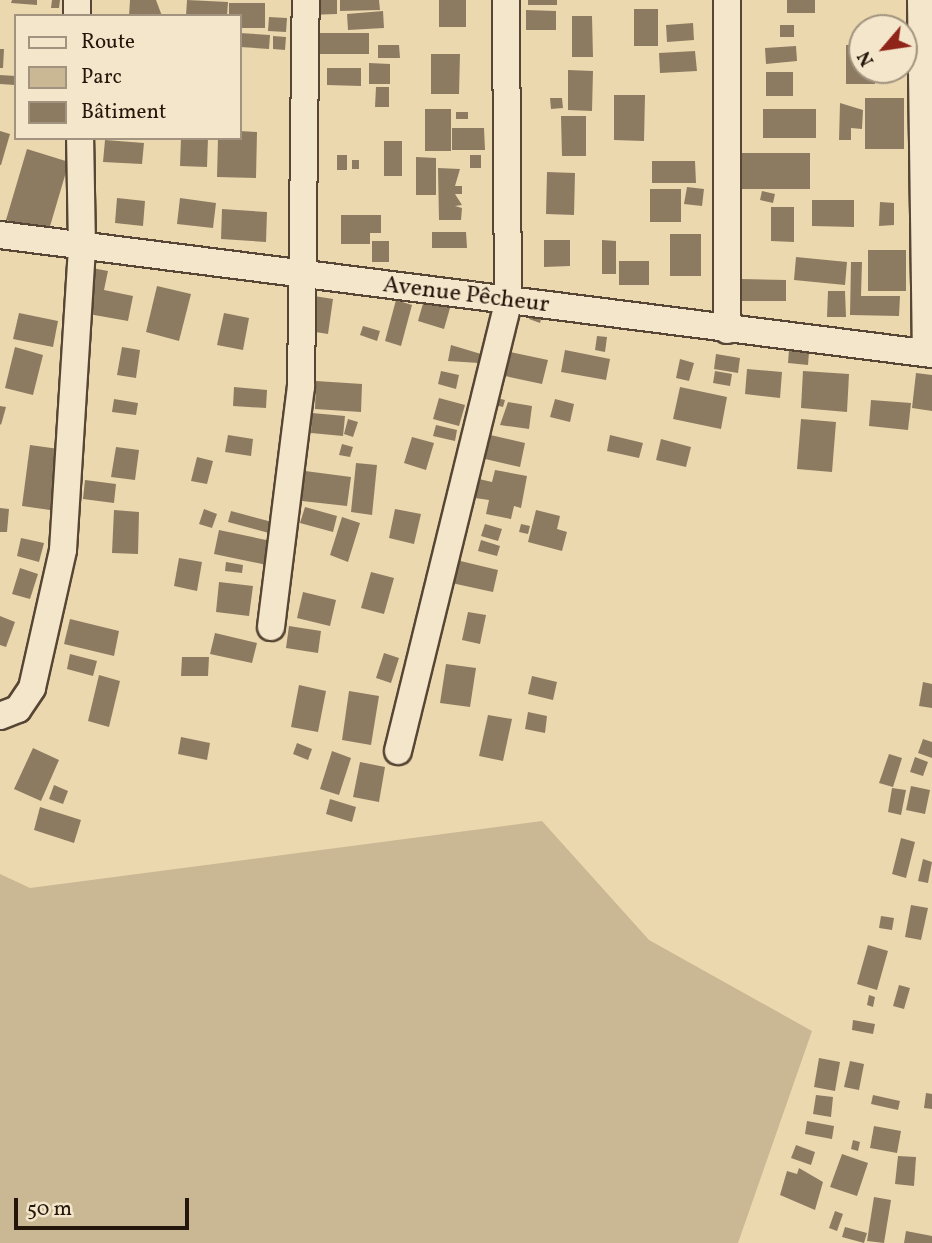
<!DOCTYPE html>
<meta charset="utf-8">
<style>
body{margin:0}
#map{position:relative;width:932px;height:1243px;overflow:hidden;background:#ecd8af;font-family:Vollkorn,serif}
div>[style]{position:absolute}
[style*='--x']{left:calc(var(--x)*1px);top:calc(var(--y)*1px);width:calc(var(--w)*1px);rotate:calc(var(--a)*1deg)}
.green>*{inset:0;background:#cab793}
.building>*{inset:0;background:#8c7b61}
.roads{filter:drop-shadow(2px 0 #574635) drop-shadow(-2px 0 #574635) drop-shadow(0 2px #574635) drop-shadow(0 -2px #574635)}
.street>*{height:26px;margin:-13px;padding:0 13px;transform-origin:13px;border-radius:13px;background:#f3e6cb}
span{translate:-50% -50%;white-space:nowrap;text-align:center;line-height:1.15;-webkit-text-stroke:5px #f3e6cb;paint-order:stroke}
.street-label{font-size:24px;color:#25160c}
.legend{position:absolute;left:14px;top:14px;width:228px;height:126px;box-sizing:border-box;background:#f3e6cb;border:2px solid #a1937f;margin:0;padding:9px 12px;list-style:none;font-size:21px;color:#25160c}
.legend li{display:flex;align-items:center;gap:14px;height:35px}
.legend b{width:35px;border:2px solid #a1937f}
.north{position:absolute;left:848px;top:14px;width:70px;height:70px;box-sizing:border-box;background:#f3e6cb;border:2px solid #a1937f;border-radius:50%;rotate:241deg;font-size:19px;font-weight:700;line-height:28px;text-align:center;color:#25160c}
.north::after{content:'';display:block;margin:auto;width:24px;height:32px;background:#8f2418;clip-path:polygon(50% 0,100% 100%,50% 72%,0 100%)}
.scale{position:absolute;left:14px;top:1198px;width:175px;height:32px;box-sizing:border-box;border:4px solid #25160c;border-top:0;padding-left:9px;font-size:21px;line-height:24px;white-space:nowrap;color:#25160c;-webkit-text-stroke:5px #f3e6cb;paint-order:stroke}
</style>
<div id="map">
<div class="green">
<div style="clip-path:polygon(542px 821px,649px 940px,812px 1031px,738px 1243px,0 1243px,0 874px,30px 888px)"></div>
</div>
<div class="building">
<div style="clip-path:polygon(12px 0,37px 0,37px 5px,11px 3px)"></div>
<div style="clip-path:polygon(52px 0,60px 0,59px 8px,51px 8px)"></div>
<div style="clip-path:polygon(130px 0,156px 0,162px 16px,129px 16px)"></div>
<div style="clip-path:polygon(187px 0,228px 2px,227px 16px,186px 16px)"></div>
<div style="clip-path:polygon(310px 0,337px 0,337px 14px,310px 15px)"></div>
<div style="clip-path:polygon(340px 0,379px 0,380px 10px,340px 11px)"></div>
<div style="clip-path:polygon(439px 0,466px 0,466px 27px,439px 27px)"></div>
<div style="clip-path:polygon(528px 0,557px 0,557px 5px,528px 5px)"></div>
<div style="clip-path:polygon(787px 0,815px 0,815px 13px,787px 13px)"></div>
<div style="clip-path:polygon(229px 3px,265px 3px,265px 28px,240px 28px,240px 16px,229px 16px)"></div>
<div style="clip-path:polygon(634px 9px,658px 9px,658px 46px,634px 46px)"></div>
<div style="clip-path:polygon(526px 10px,556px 11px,556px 30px,526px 30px)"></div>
<div style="clip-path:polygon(383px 11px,384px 28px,348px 30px,347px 14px)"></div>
<div style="clip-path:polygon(572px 16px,592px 16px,593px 57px,572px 57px)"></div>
<div style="clip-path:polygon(269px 17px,287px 18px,286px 32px,268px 31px)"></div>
<div style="clip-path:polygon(693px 23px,694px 40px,667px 42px,666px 25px)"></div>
<div style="clip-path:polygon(780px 25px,794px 25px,794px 37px,780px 37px)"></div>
<div style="clip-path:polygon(240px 33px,270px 35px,269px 49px,240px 47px)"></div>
<div style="clip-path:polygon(313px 33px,369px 33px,369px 54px,313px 54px)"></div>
<div style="clip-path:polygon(273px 36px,286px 37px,285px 50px,273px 49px)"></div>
<div style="clip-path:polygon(378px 45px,399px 45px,400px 58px,378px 58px)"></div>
<div style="clip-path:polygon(846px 45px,862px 45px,862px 70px,875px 70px,875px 84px,846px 84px)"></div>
<div style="clip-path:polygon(796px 46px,797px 61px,766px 64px,765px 48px)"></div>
<div style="clip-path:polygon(0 49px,4px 49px,3px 68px,0 68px)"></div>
<div style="clip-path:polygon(695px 51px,697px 71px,660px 73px,659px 53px)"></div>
<div style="clip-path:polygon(431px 54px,460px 54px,459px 94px,431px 94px)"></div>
<div style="clip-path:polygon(369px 63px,390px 64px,390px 84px,369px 84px)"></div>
<div style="clip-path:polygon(327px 68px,361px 68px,361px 86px,327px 85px)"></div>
<div style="clip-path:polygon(568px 70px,593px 71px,592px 111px,568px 110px)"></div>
<div style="clip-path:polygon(766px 72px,793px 72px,793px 96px,766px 96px)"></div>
<div style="clip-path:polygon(0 75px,16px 76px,15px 85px,0 84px)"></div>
<div style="clip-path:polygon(376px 87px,389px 87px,389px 107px,375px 107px)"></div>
<div style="clip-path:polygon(614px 95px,645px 95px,644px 141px,614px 140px)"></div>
<div style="clip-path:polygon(550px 98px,562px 98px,563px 108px,551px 109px)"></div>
<div style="clip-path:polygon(865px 98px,904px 98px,904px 149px,865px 149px)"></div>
<div style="clip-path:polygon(840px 103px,863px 110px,862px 129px,851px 128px,851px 140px,839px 140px)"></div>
<div style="clip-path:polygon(425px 109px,451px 109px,451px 151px,425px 151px)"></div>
<div style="clip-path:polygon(763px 109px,816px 109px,816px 138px,763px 138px)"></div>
<div style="clip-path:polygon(456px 112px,468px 112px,468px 119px,456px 119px)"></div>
<div style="clip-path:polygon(561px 116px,586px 116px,586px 156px,562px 156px)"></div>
<div style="clip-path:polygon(452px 128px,484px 128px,485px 150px,452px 150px)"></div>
<div style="clip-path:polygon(0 131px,10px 134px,1px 165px,0 165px)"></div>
<div style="clip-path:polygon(240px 131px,257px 132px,256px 178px,217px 177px,218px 138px,240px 138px)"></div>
<div style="clip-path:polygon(181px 138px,208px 138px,207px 167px,180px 166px)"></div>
<div style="clip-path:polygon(105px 140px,144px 143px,142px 164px,103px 162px)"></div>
<div style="clip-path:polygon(384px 141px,402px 141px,402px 176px,384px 176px)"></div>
<div style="clip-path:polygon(27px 149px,69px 162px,48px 233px,6px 220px)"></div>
<div style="clip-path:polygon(742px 153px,810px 153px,810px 189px,742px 189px)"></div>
<div style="clip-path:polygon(337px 155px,347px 155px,347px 170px,337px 170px)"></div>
<div style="clip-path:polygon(470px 155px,481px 155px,481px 168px,470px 168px)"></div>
<div style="clip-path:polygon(416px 157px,436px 158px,436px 195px,416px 195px)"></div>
<div style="clip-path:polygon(352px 160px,359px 160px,359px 169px,352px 169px)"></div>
<div style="clip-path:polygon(652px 161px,695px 161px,696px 183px,652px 183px)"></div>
<div style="clip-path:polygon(438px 168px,460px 169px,455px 186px,462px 186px,462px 194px,455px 194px,462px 205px,455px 206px,462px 208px,461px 220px,439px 220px)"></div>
<div style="clip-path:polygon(547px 172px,575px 173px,574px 215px,546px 214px)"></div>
<div style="clip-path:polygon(687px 187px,704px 189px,702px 206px,684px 204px)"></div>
<div style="clip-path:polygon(650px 189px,681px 189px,681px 222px,650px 222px)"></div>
<div style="clip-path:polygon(762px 191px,775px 194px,773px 203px,760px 200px)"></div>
<div style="clip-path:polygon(117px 198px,145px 201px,143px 226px,115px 223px)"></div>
<div style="clip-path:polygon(180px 198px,216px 203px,213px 228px,177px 224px)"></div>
<div style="clip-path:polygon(812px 200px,854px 200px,854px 227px,812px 226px)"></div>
<div style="clip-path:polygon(880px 202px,894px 203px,894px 225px,879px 226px)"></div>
<div style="clip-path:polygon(771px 207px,794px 207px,794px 242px,771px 241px)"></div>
<div style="clip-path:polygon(222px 209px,267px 212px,266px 242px,221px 239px)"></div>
<div style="clip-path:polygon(341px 215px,381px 215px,381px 233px,370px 233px,370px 244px,341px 244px)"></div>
<div style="clip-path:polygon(432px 232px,466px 232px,467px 248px,432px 248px)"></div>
<div style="clip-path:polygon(670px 234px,701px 234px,701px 276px,670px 276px)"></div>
<div style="clip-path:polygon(544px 240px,570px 240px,570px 266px,544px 267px)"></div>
<div style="clip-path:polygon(602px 240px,616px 241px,616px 274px,602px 274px)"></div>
<div style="clip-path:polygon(372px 241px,389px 241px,389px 262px,372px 262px)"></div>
<div style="clip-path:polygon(868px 250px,906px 250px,906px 291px,868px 291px)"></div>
<div style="clip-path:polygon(796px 257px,847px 262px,845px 285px,794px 280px)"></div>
<div style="clip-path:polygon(619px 261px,649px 261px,649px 285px,619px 285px)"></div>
<div style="clip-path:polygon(851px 262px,862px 262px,861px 296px,900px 296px,899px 316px,850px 315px)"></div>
<div style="clip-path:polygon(92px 268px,108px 271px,104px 290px,133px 296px,128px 321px,83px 313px)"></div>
<div style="clip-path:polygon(741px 279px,786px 280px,786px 301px,742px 301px)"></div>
<div style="clip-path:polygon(157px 286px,191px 294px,179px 341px,146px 332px)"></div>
<div style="clip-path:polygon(828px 291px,845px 291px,846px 317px,827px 317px)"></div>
<div style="clip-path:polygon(314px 296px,333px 299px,328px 334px,309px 331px)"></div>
<div style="clip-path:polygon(396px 300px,412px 305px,401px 346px,385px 341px)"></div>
<div style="clip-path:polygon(424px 300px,450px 308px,444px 329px,418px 321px)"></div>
<div style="clip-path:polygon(532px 312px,542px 316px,540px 323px,529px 319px)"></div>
<div style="clip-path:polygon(19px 313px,58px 321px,53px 347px,13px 339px)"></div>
<div style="clip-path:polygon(224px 313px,249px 318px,243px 350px,217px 345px)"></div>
<div style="clip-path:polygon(363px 326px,380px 331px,377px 341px,360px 335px)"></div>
<div style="clip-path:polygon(597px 336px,607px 337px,605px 352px,595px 350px)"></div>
<div style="clip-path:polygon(451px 345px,481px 354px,479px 363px,448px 361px)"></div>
<div style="clip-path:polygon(15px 347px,43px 355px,33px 395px,5px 388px)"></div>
<div style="clip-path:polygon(122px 347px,140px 350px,136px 378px,117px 375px)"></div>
<div style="clip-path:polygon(565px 350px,610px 359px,606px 380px,561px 372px)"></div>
<div style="clip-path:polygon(789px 350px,809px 352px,808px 365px,788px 363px)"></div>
<div style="clip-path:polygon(510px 352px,548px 360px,542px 384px,505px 376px)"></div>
<div style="clip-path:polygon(716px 354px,740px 358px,738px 373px,714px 369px)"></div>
<div style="clip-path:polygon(680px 359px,694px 363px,689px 381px,676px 378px)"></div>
<div style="clip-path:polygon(747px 369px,782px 372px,780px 398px,745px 394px)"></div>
<div style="clip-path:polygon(441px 371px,459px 375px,456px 389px,438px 384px)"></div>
<div style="clip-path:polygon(715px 371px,732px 374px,730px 386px,713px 383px)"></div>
<div style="clip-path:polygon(803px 371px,849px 374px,847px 412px,801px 408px)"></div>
<div style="clip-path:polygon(916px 373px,932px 375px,932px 411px,912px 408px)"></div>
<div style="clip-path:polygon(316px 381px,362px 384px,361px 412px,315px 409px)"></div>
<div style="clip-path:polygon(234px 387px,267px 390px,266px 408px,233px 406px)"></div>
<div style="clip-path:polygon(680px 387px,727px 397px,721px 429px,673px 419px)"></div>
<div style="clip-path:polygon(493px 397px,505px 400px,503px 407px,491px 404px)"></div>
<div style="clip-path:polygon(439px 398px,465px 405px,459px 426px,433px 419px)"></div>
<div style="clip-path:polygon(114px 399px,138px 403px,136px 415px,112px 412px)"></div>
<div style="clip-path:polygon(555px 399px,574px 404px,570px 422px,550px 417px)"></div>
<div style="clip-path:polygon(871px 400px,911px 403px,908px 430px,869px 426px)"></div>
<div style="clip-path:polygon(508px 402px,532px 406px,529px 429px,500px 425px)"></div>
<div style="clip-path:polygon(0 406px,6px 407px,1px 425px,0 424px)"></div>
<div style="clip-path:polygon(312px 413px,345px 416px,343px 436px,311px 433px)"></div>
<div style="clip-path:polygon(348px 419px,358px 422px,353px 437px,344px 434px)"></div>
<div style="clip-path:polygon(801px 419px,836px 422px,832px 472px,797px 469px)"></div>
<div style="clip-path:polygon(436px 425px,457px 430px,455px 441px,433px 436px)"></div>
<div style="clip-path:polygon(486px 434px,525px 443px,520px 467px,481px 458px)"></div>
<div style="clip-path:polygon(228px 435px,253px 439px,251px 456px,225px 452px)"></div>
<div style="clip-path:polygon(610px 435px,643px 443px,639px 458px,607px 451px)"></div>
<div style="clip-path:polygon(412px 437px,434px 443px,426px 470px,404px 463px)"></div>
<div style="clip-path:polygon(661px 439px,691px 447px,686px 467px,656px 460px)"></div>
<div style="clip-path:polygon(342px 444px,353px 447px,350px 457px,339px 455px)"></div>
<div style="clip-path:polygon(30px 445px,66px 450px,57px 511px,22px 506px)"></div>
<div style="clip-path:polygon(116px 447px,139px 450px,135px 480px,111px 477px)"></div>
<div style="clip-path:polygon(197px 457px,213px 461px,207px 484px,191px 481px)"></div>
<div style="clip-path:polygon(356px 463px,377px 465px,372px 515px,351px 512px)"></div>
<div style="clip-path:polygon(495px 470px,527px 476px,521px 508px,514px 506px,511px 519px,486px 514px,489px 500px,475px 498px,479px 479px,492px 482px)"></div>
<div style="clip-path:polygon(305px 471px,351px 477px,347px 506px,302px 501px)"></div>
<div style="clip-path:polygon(85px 480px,116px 484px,114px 503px,83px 499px)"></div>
<div style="clip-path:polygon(305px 507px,337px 516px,333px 532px,300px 523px)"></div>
<div style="clip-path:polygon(0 508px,9px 509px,7px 532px,0 532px)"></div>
<div style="clip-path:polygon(204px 509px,217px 514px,212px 528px,199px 524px)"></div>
<div style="clip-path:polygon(395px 509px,421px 514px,414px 544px,389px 538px)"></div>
<div style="clip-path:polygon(114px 510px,139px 512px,138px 554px,112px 553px)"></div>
<div style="clip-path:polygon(536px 510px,560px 516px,557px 529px,567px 532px,562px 551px,528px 542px)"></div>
<div style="clip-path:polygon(231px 511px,276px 523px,273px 534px,228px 522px)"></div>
<div style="clip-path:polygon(342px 517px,360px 523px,348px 562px,330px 555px)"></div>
<div style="clip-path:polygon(485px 524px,502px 529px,498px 541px,481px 536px)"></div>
<div style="clip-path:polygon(521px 524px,530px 526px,528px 534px,519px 532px)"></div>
<div style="clip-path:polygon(219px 530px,271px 541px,267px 565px,214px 554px)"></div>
<div style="clip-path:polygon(21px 538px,44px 543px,39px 562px,17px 556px)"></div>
<div style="clip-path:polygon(481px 540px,500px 546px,497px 556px,478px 551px)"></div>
<div style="clip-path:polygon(179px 558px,202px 562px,197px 591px,174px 586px)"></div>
<div style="clip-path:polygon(452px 559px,498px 570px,493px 592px,447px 582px)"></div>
<div style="clip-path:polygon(226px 562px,243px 565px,242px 573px,225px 571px)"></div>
<div style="clip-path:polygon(20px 568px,38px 574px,30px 599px,12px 594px)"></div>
<div style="clip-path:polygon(371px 572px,394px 578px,384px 614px,361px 608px)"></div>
<div style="clip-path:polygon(219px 582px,253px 586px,249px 616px,216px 612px)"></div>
<div style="clip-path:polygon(303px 592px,336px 600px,330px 626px,297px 618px)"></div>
<div style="clip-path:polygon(468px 612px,486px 615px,480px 644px,462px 640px)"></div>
<div style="clip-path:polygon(0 616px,15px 622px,6px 647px,0 645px)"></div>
<div style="clip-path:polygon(70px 619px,119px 631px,114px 656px,64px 644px)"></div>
<div style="clip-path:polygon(289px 626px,321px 631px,318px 653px,286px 648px)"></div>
<div style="clip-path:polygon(215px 633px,257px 643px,252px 663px,210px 654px)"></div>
<div style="clip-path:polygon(384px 653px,399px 658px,391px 683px,376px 678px)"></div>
<div style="clip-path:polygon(70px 654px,97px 661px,93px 676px,67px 669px)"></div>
<div style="clip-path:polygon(182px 657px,209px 657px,208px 676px,181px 676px)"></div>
<div style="clip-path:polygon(446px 664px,476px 668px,470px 707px,440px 703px)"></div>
<div style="clip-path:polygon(99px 675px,120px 681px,109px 727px,88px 721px)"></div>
<div style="clip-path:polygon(532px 676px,557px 682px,553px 700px,528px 694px)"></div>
<div style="clip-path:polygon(923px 682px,932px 684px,932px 708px,919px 706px)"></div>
<div style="clip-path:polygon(299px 685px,326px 691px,318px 732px,291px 727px)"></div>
<div style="clip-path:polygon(349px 691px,379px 696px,371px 745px,342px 740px)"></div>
<div style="clip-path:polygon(528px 712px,547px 716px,545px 733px,525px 729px)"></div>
<div style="clip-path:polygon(488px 715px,512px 719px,503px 761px,479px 756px)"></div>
<div style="clip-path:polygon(181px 737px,210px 743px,207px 760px,178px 754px)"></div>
<div style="clip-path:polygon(923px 739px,932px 742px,932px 758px,918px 753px)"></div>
<div style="clip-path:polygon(297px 743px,312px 749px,308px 760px,293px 754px)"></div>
<div style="clip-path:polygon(33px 748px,59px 760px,41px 801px,14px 789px)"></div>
<div style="clip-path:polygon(332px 751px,351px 758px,339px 795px,320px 789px)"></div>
<div style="clip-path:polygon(889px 754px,902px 758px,893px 787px,879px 783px)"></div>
<div style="clip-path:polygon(915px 757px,928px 762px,923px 776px,910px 772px)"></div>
<div style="clip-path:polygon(360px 762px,385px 767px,379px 802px,353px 797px)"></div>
<div style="clip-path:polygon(54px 785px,68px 791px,63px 804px,49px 799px)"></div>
<div style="clip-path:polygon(911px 786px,930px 790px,925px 814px,906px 810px)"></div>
<div style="clip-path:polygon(892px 788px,906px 790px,901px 815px,888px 812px)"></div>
<div style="clip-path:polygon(330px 799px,356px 807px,352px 822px,326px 814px)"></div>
<div style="clip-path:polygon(40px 807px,81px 820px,74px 843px,34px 830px)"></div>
<div style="clip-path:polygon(901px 838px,915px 842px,906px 878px,892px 874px)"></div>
<div style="clip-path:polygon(923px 859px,932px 862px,928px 883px,918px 881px)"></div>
<div style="clip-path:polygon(911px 905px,928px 908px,921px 940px,905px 937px)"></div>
<div style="clip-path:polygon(881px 916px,894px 918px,892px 930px,879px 928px)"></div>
<div style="clip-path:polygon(868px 945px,888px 951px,877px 990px,857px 984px)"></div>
<div style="clip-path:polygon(899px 985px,910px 988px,904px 1009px,893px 1006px)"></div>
<div style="clip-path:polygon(869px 995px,875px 997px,873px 1007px,867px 1005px)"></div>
<div style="clip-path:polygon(853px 1020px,875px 1024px,873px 1034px,852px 1030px)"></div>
<div style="clip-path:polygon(819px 1058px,840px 1062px,835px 1091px,814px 1087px)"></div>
<div style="clip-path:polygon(850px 1061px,864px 1064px,859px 1090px,844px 1087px)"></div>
<div style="clip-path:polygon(926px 1093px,932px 1094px,932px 1109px,924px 1108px)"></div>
<div style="clip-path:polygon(816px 1095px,833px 1097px,831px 1117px,813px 1114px)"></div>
<div style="clip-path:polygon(873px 1095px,900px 1101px,898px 1110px,871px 1104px)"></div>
<div style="clip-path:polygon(807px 1121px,834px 1126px,832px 1139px,805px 1134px)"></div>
<div style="clip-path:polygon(874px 1126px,901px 1131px,897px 1153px,870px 1148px)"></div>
<div style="clip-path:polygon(853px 1140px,860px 1142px,858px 1151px,851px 1149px)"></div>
<div style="clip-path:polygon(796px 1145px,815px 1152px,811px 1165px,791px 1158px)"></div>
<div style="clip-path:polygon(842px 1154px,868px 1163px,857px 1196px,830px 1187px)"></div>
<div style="clip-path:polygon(898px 1156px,916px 1157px,914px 1186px,895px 1184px)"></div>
<div style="clip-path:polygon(799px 1168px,823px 1182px,815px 1210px,780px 1195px,787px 1171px,797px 1174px)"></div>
<div style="clip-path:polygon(874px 1197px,891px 1200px,884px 1243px,867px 1241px)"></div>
<div style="clip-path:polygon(835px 1211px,843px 1214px,837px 1231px,829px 1228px)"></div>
<div style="clip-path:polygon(845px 1227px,867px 1233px,864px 1243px,842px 1237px)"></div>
<div style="clip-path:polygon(906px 1231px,932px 1236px,932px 1243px,904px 1243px)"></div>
</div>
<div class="roads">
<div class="street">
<div style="--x:77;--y:0;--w:16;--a:90"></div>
<div style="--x:727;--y:0;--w:330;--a:90"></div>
<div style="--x:921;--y:0;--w:353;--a:89.2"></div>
<div style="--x:0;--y:235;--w:940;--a:7.28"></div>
<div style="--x:271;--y:627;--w:242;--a:-82.9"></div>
<div style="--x:301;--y:387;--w:387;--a:-89.3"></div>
<div style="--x:0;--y:716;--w:19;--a:-21"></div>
<div style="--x:18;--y:709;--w:25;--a:-56"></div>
<div style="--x:32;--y:688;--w:141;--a:-77.3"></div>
<div style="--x:63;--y:550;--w:303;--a:-86.4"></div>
<div style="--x:82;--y:248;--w:110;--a:-91"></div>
<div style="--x:398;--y:751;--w:462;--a:-76.2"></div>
<div style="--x:508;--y:302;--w:302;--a:-90.4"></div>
</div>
</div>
<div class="street-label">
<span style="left:466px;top:296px;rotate:7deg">Avenue Pêcheur</span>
</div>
<ul class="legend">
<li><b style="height:9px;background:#f3e6cb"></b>Route</li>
<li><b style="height:19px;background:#cab793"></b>Parc</li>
<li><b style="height:19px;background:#8c7b61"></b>Bâtiment</li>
</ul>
<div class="north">N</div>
<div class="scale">50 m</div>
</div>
